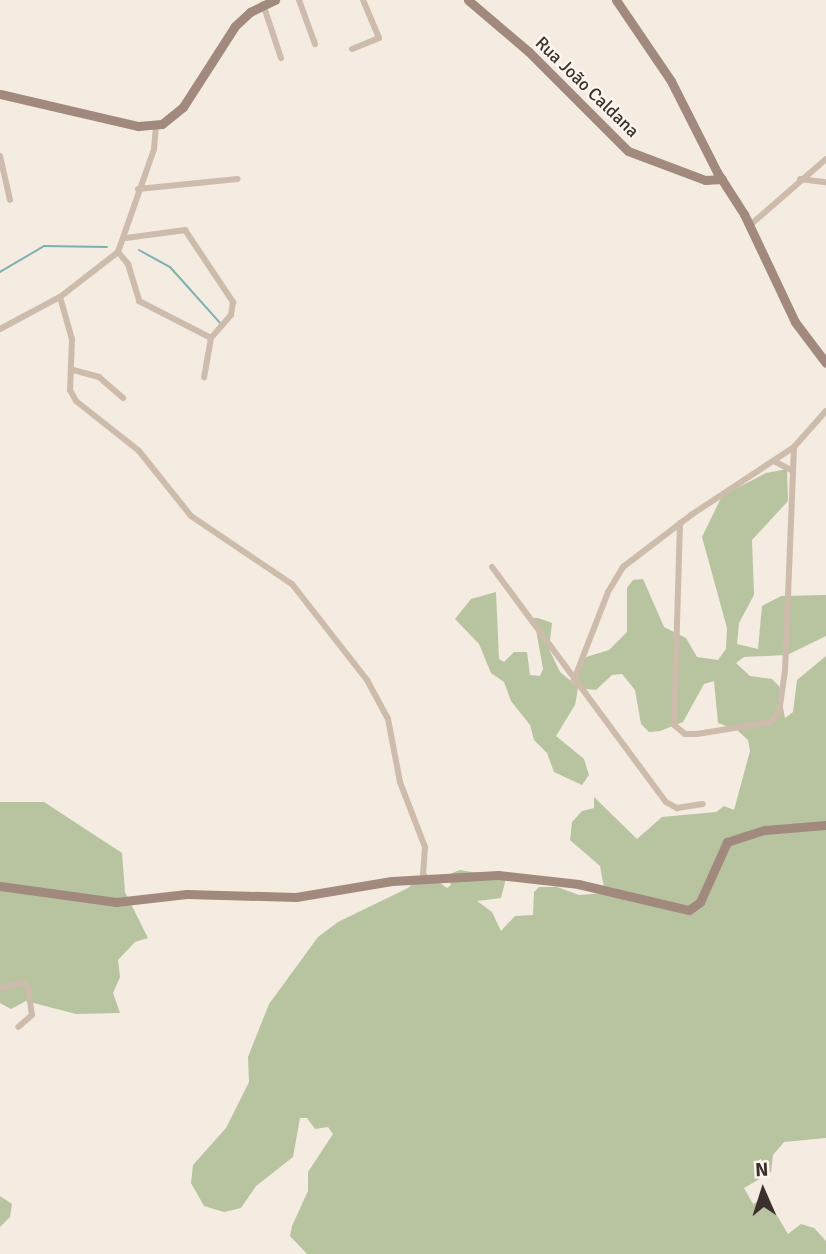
<!DOCTYPE html>
<meta charset="utf-8">
<style>
body{margin:0}
#map{position:relative;width:826px;height:1254px;overflow:hidden;background:#f4ebe1;font-family:Signika,sans-serif}
div>[style]{position:absolute}
[style*='--x']{left:calc(var(--x)*1px);top:calc(var(--y)*1px);width:calc(var(--w)*1px);rotate:calc(var(--a)*1deg)}
.green>*{inset:0;background:#b8c4a0}
.stream>*{height:2px;margin:-1px;padding:0 1px;transform-origin:1px;border-radius:1px;background:#7fb0b2}
.street>*{height:6px;margin:-3px;padding:0 3px;transform-origin:3px;border-radius:3px;background:#cdbbac}
.secondary>*{height:9px;margin:-4.5px;padding:0 4.5px;transform-origin:4.5px;border-radius:4.5px;background:#a18a7d}
span{translate:-50% -50%;white-space:nowrap;text-align:center;line-height:1.15;-webkit-text-stroke:5px #fbf5ee;paint-order:stroke}
.street-label{font-size:18px;color:#3b302b}
.north{position:absolute;left:728px;top:1156px;width:70px;height:70px;-webkit-text-stroke:5px #fbf5ee;paint-order:stroke;rotate:357deg;font-size:19px;font-weight:700;line-height:28px;text-align:center;color:#3b302b}
.north::after{content:'';display:block;margin:auto;width:24px;height:32px;background:#3b302b;clip-path:polygon(50% 0,100% 100%,50% 72%,0 100%)}
</style>
<div id="map">
<div class="green">
<div style="clip-path:polygon(787px 469px,788px 501px,752px 540px,754px 595px,739px 623px,737px 644px,758px 649px,762px 606px,781px 596px,826px 595px,826px 636px,787px 655px,744px 657px,736px 663px,750px 676px,772px 679px,779px 686px,785px 718px,793px 712px,797px 680px,826px 656px,826px 1138px,784px 1142px,773px 1155px,771px 1172px,744px 1188px,753px 1204px,766px 1197px,788px 1234px,801px 1224px,814px 1228px,826px 1241px,826px 1254px,307px 1254px,290px 1236px,292px 1226px,308px 1191px,308px 1172px,333px 1134px,328px 1127px,315px 1129px,307px 1118px,300px 1118px,293px 1157px,256px 1186px,241px 1208px,224px 1212px,204px 1206px,191px 1183px,193px 1165px,226px 1128px,249px 1082px,248px 1057px,269px 1004px,318px 937px,338px 922px,408px 888px,424px 872px,447px 888px,451px 885px,447px 875px,460px 870px,506px 878px,501px 898px,477px 901px,492px 912px,501px 931px,515px 916px,533px 915px,534px 892px,539px 887px,557px 887px,579px 895px,605px 893px,600px 866px,570px 840px,572px 822px,582px 811px,594px 808px,594px 797px,637px 839px,662px 817px,716px 812px,724px 806px,734px 810px,750px 751px,748px 740px,737px 730px,718px 723px,714px 681px,704px 684px,683px 722px,660px 731px,649px 732px,641px 724px,635px 690px,622px 674px,612px 675px,596px 690px,578px 688px,575px 705px,556px 736px,584px 759px,589px 775px,582px 785px,554px 772px,547px 753px,534px 740px,530px 725px,511px 701px,504px 682px,491px 673px,479px 644px,455px 619px,471px 599px,496px 592px,499px 659px,504px 662px,514px 652px,527px 652px,530px 675px,540px 676px,543px 669px,534px 618px,538px 618px,552px 623px,549px 649px,560px 672px,572px 682px,586px 657px,609px 650px,627px 632px,627px 588px,633px 580px,643px 579px,664px 627px,686px 638px,697px 657px,718px 660px,726px 649px,727px 628px,702px 537px,722px 496px,766px 473px)"></div>
<div style="clip-path:polygon(0 802px,44px 802px,122px 853px,125px 892px,148px 938px,135px 942px,118px 960px,120px 977px,113px 993px,120px 1013px,76px 1014px,26px 1001px,11px 1009px,0 1003px)"></div>
<div style="clip-path:polygon(0 1196px,12px 1204px,10px 1217px,0 1227px)"></div>
</div>
<div class="stream">
<div style="--x:139;--y:250;--w:35;--a:29"></div>
<div style="--x:170;--y:267;--w:75;--a:48.2"></div>
<div style="--x:0;--y:272;--w:51;--a:-30.6"></div>
<div style="--x:44;--y:246;--w:63;--a:0.9"></div>
</div>
<div class="street">
<div style="--x:299;--y:0;--w:47;--a:70"></div>
<div style="--x:263;--y:4;--w:57;--a:71.6"></div>
<div style="--x:352;--y:49;--w:29;--a:-22"></div>
<div style="--x:379;--y:38;--w:41;--a:-112.8"></div>
<div style="--x:0;--y:156;--w:45;--a:77.2"></div>
<div style="--x:800;--y:179;--w:26;--a:7"></div>
<div style="--x:138;--y:189;--w:100;--a:-5.8"></div>
<div style="--x:749;--y:226;--w:102;--a:-41"></div>
<div style="--x:126;--y:238;--w:60;--a:-7.7"></div>
<div style="--x:185;--y:230;--w:87;--a:56.3"></div>
<div style="--x:233;--y:302;--w:13;--a:99"></div>
<div style="--x:231;--y:315;--w:30;--a:131"></div>
<div style="--x:211;--y:338;--w:40;--a:100"></div>
<div style="--x:118;--y:252;--w:16;--a:50"></div>
<div style="--x:128;--y:264;--w:39;--a:73"></div>
<div style="--x:139;--y:301;--w:81;--a:27.2"></div>
<div style="--x:60;--y:297;--w:44;--a:74.1"></div>
<div style="--x:72;--y:339;--w:51;--a:92.2"></div>
<div style="--x:70;--y:390;--w:13;--a:61"></div>
<div style="--x:76;--y:401;--w:80;--a:38.4"></div>
<div style="--x:139;--y:451;--w:83;--a:51.3"></div>
<div style="--x:191;--y:516;--w:122;--a:34"></div>
<div style="--x:292;--y:584;--w:122;--a:52"></div>
<div style="--x:367;--y:680;--w:44;--a:61.7"></div>
<div style="--x:388;--y:719;--w:64;--a:79.2"></div>
<div style="--x:400;--y:782;--w:70;--a:69"></div>
<div style="--x:425;--y:847;--w:31;--a:94"></div>
<div style="--x:0;--y:329;--w:68;--a:-28.1"></div>
<div style="--x:60;--y:297;--w:73;--a:-37.8"></div>
<div style="--x:118;--y:252;--w:109;--a:-70.7"></div>
<div style="--x:154;--y:149;--w:23;--a:-85"></div>
<div style="--x:73;--y:370;--w:27;--a:15"></div>
<div style="--x:99;--y:377;--w:32;--a:41"></div>
<div style="--x:774;--y:461;--w:21;--a:28"></div>
<div style="--x:680;--y:523;--w:202;--a:91.7"></div>
<div style="--x:674;--y:725;--w:14;--a:39"></div>
<div style="--x:685;--y:734;--w:12;--a:0"></div>
<div style="--x:697;--y:734;--w:75;--a:-9.2"></div>
<div style="--x:771;--y:722;--w:13;--a:-51"></div>
<div style="--x:779;--y:712;--w:41;--a:-81.7"></div>
<div style="--x:785;--y:671;--w:224;--a:-87.7"></div>
<div style="--x:492;--y:567;--w:292;--a:53.5"></div>
<div style="--x:666;--y:802;--w:13;--a:29"></div>
<div style="--x:677;--y:808;--w:26;--a:-9"></div>
<div style="--x:573;--y:682;--w:97;--a:-68.7"></div>
<div style="--x:608;--y:592;--w:29;--a:-59"></div>
<div style="--x:623;--y:567;--w:86;--a:-37.4"></div>
<div style="--x:691;--y:515;--w:123;--a:-33.4"></div>
<div style="--x:794;--y:447;--w:48;--a:-48.4"></div>
<div style="--x:0;--y:988;--w:24;--a:-12"></div>
<div style="--x:23;--y:983;--w:6;--a:39"></div>
<div style="--x:28;--y:987;--w:28;--a:82"></div>
<div style="--x:32;--y:1015;--w:18;--a:139"></div>
</div>
<div class="secondary">
<div style="--x:468;--y:0;--w:79;--a:40.4"></div>
<div style="--x:528;--y:51;--w:141;--a:45"></div>
<div style="--x:628;--y:151;--w:82;--a:20.6"></div>
<div style="--x:705;--y:180;--w:17;--a:-3"></div>
<div style="--x:616;--y:0;--w:98;--a:55.8"></div>
<div style="--x:671;--y:81;--w:102;--a:63.2"></div>
<div style="--x:717;--y:172;--w:50;--a:57.3"></div>
<div style="--x:744;--y:214;--w:119;--a:64.7"></div>
<div style="--x:795;--y:322;--w:51;--a:52.9"></div>
<div style="--x:0;--y:94;--w:142;--a:13.1"></div>
<div style="--x:138;--y:126;--w:24;--a:-5"></div>
<div style="--x:162;--y:124;--w:27;--a:-39"></div>
<div style="--x:183;--y:107;--w:96;--a:-57.3"></div>
<div style="--x:235;--y:26;--w:21;--a:-43"></div>
<div style="--x:250;--y:12;--w:28;--a:-26"></div>
<div style="--x:0;--y:886;--w:117;--a:7.9"></div>
<div style="--x:116;--y:902;--w:71;--a:-6.4"></div>
<div style="--x:187;--y:894;--w:109;--a:1.6"></div>
<div style="--x:296;--y:897;--w:97;--a:-9.5"></div>
<div style="--x:392;--y:881;--w:106;--a:-3.2"></div>
<div style="--x:498;--y:875;--w:81;--a:6.4"></div>
<div style="--x:578;--y:884;--w:114;--a:13.2"></div>
<div style="--x:689;--y:910;--w:14;--a:-36"></div>
<div style="--x:700;--y:902;--w:66;--a:-65.8"></div>
<div style="--x:727;--y:842;--w:40;--a:-18"></div>
<div style="--x:765;--y:830;--w:61;--a:-4.7"></div>
</div>
<div class="street-label">
<span style="left:587px;top:87px;rotate:44deg">Rua João Caldana</span>
</div>
<div class="north">N</div>
</div>
